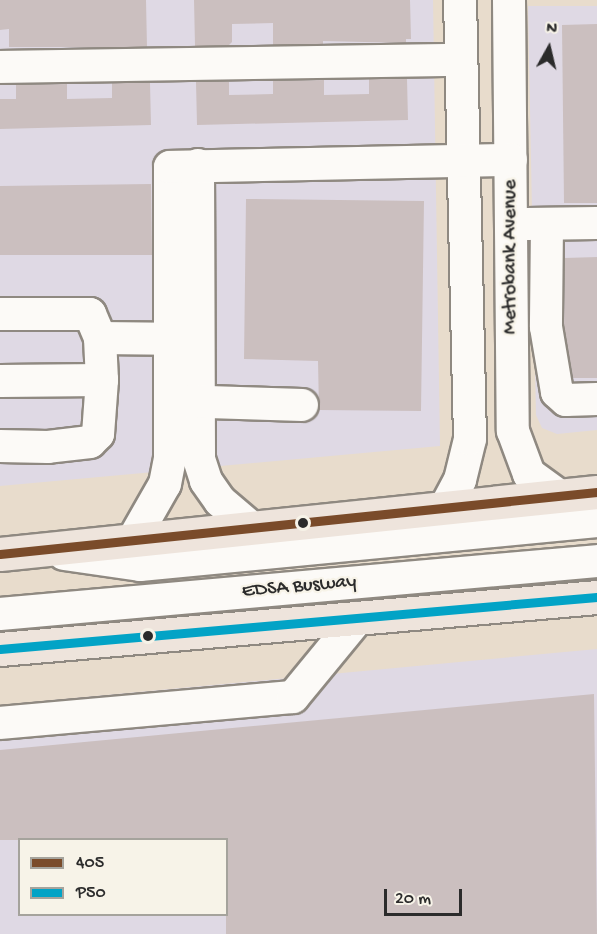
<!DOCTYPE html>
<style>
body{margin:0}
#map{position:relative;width:597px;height:934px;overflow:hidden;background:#e8dccc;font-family:"Gochi Hand",sans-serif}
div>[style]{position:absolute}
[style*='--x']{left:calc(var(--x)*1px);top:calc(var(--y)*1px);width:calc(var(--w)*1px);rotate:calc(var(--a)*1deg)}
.built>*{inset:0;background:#dfd9e4}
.building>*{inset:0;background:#cbbfbf}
.roads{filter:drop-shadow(2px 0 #8f8981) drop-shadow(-2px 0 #8f8981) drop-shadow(0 2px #8f8981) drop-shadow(0 -2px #8f8981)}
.minor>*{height:32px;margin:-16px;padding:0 16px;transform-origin:16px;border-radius:16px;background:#fcfaf7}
.major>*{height:33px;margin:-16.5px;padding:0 16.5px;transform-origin:16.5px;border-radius:16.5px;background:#eee4dc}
.bus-1>*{height:9px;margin:-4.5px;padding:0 4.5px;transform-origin:4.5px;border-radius:4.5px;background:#7a4b2a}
.bus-2>*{height:9px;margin:-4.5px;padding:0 4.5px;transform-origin:4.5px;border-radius:4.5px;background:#02a3c6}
.dots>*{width:16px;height:16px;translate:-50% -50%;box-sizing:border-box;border:3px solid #f7f3e8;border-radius:50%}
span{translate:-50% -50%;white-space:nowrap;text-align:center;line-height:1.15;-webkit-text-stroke:4.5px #f7f3e8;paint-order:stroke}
.street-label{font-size:20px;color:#2b2b2b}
.legend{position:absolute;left:18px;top:838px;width:210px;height:78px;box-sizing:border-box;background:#f7f3e8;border:2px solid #a5a39c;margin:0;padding:8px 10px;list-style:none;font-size:18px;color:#2b2b2b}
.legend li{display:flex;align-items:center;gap:12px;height:30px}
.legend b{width:30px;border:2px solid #a5a39c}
.north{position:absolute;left:519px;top:18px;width:60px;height:60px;-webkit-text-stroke:4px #f7f3e8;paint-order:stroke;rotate:8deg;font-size:16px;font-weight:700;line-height:24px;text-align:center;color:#2b2b2b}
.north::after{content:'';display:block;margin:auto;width:21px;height:27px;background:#2b2b2b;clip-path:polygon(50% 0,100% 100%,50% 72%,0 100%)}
.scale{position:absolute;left:384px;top:889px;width:78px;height:27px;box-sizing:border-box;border:3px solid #2b2b2b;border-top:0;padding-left:8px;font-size:18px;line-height:21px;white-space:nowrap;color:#2b2b2b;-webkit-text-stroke:4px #f7f3e8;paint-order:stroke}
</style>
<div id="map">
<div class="built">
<div style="clip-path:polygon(0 0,433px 0,440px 446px,0 486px)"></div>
<div style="clip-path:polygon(528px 6px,597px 6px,597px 430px,557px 434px,542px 428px,536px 415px)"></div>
<div style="clip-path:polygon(evenodd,597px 649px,597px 934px,0 934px,0 705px,597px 649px,20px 840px,226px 840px,226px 914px,20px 914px,20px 840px)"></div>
</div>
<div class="building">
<div style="clip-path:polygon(0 0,146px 0,147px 47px,9px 47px,9px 29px,0 30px)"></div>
<div style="clip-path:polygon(194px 0,410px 0,411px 39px,406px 39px,406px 43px,323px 41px,323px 44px,273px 45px,273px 23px,232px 24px,232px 42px,228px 46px,195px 46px)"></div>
<div style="clip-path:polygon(597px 24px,597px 203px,564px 203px,562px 25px)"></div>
<div style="clip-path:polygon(369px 79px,407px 79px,408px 120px,197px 125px,196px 82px,229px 82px,229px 95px,273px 94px,273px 81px,324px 80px,324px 95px,369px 94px)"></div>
<div style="clip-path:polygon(112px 83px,150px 83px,151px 125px,0 129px,0 99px,16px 99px,16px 85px,67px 84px,67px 99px,112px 98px)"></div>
<div style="clip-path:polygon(151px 184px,152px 255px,0 255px,0 186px)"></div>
<div style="clip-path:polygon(246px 199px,424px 201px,421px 411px,319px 410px,318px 361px,244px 359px)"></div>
<div style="clip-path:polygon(597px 257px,597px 378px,573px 378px,564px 326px,565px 258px)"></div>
<div style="clip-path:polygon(594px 694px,597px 934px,226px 934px,226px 840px,0 840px,0 750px)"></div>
</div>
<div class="roads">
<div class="minor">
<div style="--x:509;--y:0;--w:431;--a:89.5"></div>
<div style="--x:513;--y:431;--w:46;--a:69.6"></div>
<div style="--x:529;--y:474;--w:37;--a:36"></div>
<div style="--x:0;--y:67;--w:461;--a:-0.9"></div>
<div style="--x:198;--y:165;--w:294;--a:89.8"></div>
<div style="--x:199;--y:459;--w:23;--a:72"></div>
<div style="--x:206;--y:481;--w:24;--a:55"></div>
<div style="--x:220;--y:501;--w:42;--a:40.2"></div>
<div style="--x:527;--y:224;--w:70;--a:-0.8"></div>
<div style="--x:547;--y:224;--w:103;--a:90.6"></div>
<div style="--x:546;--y:327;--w:66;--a:80.4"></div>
<div style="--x:557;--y:392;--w:12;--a:42"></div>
<div style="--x:566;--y:400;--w:31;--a:-2"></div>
<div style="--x:0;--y:314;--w:90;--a:0"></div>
<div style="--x:90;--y:314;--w:26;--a:67"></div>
<div style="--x:100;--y:338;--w:42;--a:87.3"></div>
<div style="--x:102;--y:380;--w:54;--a:94.2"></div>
<div style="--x:98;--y:434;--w:11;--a:135"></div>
<div style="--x:90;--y:442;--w:42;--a:173.2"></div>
<div style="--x:48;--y:447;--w:48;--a:-178.8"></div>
<div style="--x:100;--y:338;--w:89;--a:0.6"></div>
<div style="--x:0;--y:381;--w:102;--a:-0.6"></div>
<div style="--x:177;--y:401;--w:125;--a:1.8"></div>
<div style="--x:445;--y:508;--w:32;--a:-62"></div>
<div style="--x:460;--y:480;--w:42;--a:-76.3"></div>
<div style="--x:470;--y:439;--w:439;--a:-91.3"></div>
<div style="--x:133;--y:540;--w:64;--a:-60.3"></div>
<div style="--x:165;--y:484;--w:25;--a:-79"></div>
<div style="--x:170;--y:459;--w:292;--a:-90"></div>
<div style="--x:170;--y:167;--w:341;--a:-1.2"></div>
<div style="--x:64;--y:554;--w:77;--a:8.2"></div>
<div style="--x:140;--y:565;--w:459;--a:-5.5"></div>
<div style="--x:0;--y:614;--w:599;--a:-5.07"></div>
<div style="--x:0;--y:723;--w:294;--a:-5.1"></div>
<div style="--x:293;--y:697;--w:102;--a:-50.6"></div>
</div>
<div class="major">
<div style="--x:0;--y:554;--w:600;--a:-5.93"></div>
<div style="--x:0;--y:649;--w:599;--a:-4.98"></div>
</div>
</div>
<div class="bus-1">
<div style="--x:0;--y:554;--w:600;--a:-5.93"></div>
</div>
<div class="bus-2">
<div style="--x:0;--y:649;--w:599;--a:-4.98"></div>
</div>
<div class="dots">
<div style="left:303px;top:523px;background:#2b2b2b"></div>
<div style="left:148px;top:636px;background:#2b2b2b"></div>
</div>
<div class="street-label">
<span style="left:511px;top:257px;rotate:-90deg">Metrobank Avenue</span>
<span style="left:299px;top:587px;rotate:-5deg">EDSA Busway</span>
</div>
<ul class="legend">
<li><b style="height:8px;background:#7a4b2a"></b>405</li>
<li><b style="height:8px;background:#02a3c6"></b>P50</li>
</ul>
<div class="north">N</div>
<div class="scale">20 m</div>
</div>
